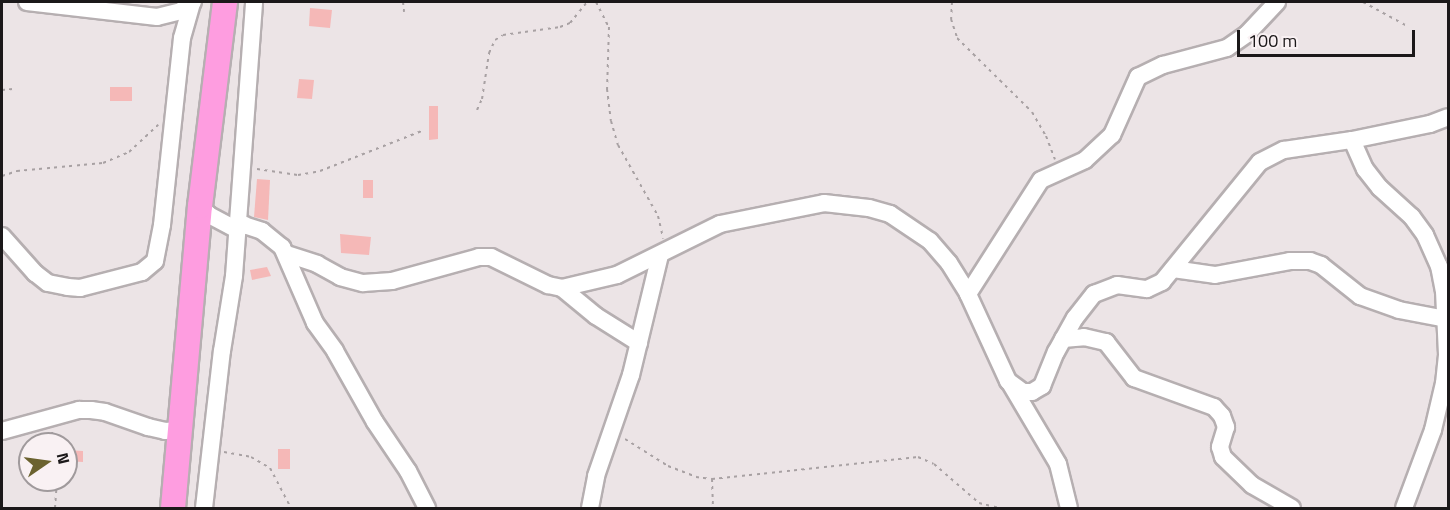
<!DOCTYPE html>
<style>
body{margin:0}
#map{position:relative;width:1450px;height:510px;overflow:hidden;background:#ece4e6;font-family:"Titillium Web",sans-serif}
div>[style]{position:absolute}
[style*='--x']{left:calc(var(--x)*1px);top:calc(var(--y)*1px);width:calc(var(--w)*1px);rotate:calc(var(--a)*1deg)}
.building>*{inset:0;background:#f5b8b7}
.path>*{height:2px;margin-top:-1px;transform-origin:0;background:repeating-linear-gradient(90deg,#a8a1a3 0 3px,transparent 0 7.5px)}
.roads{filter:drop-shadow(2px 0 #b6afb1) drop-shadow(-2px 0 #b6afb1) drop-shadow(0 2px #b6afb1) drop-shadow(0 -2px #b6afb1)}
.minor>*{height:16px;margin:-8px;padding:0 8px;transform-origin:8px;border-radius:8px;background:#fff}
.highway>*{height:24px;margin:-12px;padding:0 12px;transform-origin:12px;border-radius:12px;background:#fe9de0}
span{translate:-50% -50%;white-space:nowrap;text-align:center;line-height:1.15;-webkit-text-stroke:5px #f9f1f3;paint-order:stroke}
.frame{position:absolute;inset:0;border:3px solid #1b1819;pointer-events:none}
.north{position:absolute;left:18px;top:432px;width:60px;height:60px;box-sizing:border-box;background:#f9f1f3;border:2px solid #a09a9c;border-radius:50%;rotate:77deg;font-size:16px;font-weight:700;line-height:24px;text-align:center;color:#1b1819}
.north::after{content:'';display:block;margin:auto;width:21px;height:27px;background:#6b622f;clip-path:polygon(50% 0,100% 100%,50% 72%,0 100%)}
.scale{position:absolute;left:1237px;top:30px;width:178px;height:27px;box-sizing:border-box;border:3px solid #1b1819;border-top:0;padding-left:8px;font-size:18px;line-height:21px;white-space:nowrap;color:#1b1819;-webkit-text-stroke:4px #f9f1f3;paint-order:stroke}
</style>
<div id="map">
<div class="building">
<div style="clip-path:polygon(310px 8px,332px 10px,330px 28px,309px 26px)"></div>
<div style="clip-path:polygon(299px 79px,314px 80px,312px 99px,297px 98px)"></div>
<div style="clip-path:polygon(110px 87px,132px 87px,132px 101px,110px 101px)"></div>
<div style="clip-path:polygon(429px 106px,438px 106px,438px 139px,429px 140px)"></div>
<div style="clip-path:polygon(257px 179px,270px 180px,268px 220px,254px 217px)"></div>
<div style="clip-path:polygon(363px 180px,373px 180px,373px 198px,363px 198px)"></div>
<div style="clip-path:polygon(340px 234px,371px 237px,369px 255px,341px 253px)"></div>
<div style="clip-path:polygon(267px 267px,271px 276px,252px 280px,250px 270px)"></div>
<div style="clip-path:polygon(278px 449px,290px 449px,290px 469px,278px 469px)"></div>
<div style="clip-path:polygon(66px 450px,83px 451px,83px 462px,66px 461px)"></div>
</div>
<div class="path">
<div style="--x:403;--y:2;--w:10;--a:84"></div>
<div style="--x:596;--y:2;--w:28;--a:63"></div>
<div style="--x:609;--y:27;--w:62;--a:91.8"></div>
<div style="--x:607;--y:89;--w:32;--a:83"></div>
<div style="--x:611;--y:121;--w:25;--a:74"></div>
<div style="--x:618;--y:145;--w:81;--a:60.6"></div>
<div style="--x:658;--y:216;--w:23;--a:77"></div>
<div style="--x:952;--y:2;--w:17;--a:93"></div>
<div style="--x:951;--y:19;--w:20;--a:72"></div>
<div style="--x:957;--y:38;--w:105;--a:44.6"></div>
<div style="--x:1032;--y:112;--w:28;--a:60"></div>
<div style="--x:1046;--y:136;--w:25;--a:69"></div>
<div style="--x:1363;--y:2;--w:50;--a:28.6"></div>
<div style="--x:2;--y:90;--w:11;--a:-5"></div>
<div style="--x:477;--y:110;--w:12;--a:-66"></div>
<div style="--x:482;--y:99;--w:47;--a:-81.3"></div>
<div style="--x:489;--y:53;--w:14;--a:-65"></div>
<div style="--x:495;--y:40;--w:9;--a:-32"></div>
<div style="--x:503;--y:35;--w:58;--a:-8"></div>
<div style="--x:560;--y:27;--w:11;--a:-22"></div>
<div style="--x:570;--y:23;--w:27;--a:-51"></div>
<div style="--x:257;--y:169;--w:41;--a:8.3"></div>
<div style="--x:298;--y:175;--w:22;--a:-10"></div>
<div style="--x:320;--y:171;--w:112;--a:-21.5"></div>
<div style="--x:2;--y:176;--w:16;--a:-18"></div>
<div style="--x:17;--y:171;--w:86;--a:-5.3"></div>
<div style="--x:103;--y:163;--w:28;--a:-23"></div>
<div style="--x:129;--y:152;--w:40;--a:-43"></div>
<div style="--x:52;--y:432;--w:12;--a:81"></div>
<div style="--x:625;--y:439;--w:51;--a:32.1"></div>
<div style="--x:668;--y:466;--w:30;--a:21"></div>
<div style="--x:696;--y:477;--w:16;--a:7"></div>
<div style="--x:712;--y:479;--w:207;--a:-6.1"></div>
<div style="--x:918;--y:457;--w:17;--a:24"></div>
<div style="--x:934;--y:464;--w:60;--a:40.9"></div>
<div style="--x:979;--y:503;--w:21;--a:14"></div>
<div style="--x:224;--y:452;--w:27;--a:10"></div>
<div style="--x:251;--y:457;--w:22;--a:30"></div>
<div style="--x:270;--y:468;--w:45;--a:62.3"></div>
<div style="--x:712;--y:479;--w:29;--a:88"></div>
<div style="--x:55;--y:508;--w:28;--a:-86"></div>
</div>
<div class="roads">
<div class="minor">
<div style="--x:27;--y:2;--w:131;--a:6.6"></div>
<div style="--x:157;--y:17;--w:25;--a:-14"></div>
<div style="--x:181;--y:11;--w:15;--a:-37"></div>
<div style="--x:1352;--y:140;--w:32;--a:66"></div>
<div style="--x:1365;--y:169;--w:24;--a:52"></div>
<div style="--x:1380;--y:188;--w:43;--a:42.2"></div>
<div style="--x:1412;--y:217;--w:22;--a:54"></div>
<div style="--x:1425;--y:235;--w:34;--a:66"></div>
<div style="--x:1439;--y:266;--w:25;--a:79"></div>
<div style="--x:1444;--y:291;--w:64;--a:87.3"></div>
<div style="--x:1447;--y:355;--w:28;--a:96"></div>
<div style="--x:1444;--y:383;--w:48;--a:103.2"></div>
<div style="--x:1433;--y:430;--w:83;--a:110.4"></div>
<div style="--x:200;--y:206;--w:13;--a:45"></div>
<div style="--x:209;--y:215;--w:32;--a:28"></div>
<div style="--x:237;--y:230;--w:9;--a:-36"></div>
<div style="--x:244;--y:225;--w:19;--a:18"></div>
<div style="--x:262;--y:231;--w:26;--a:39"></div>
<div style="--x:282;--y:247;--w:83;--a:66.5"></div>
<div style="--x:315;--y:323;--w:34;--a:54"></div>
<div style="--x:335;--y:351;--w:81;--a:60.6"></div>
<div style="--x:375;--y:422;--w:59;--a:56"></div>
<div style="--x:408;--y:471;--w:42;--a:62.8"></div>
<div style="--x:2;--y:236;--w:50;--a:48.3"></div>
<div style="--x:35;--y:273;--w:16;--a:38"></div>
<div style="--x:48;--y:283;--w:20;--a:11"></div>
<div style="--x:68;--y:287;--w:12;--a:5"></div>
<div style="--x:80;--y:288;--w:64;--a:-14.5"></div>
<div style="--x:142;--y:272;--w:17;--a:-40"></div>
<div style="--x:155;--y:261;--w:37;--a:-79"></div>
<div style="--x:162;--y:225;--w:188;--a:-83.9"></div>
<div style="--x:182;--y:38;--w:35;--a:-74"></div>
<div style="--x:287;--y:254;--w:32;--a:18"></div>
<div style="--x:317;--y:264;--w:26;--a:29"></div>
<div style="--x:340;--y:277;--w:24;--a:15"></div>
<div style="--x:363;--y:283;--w:29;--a:-4"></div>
<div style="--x:392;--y:281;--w:90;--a:-15.4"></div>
<div style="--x:479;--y:257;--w:12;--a:0"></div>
<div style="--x:491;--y:257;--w:64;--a:26.2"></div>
<div style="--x:548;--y:285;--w:14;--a:12"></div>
<div style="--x:562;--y:288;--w:57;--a:-13.3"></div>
<div style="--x:617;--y:275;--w:115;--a:-26.3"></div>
<div style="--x:720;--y:224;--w:106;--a:-11.4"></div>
<div style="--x:824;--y:203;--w:45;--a:6.3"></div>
<div style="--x:869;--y:208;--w:22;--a:16"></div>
<div style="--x:890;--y:214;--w:48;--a:34"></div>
<div style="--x:930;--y:241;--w:29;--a:49"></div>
<div style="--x:949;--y:263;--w:36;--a:58"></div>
<div style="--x:968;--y:294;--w:96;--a:65.3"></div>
<div style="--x:1008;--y:381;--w:19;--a:36"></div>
<div style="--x:1023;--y:392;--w:9;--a:0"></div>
<div style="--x:1032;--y:392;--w:12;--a:-31"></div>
<div style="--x:1042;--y:386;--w:37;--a:-68"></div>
<div style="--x:1056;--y:352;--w:39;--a:-61"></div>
<div style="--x:1075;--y:318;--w:31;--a:-52"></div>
<div style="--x:1094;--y:294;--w:25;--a:-21"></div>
<div style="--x:1117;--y:285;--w:30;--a:8"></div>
<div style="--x:1147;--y:289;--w:17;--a:-25"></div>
<div style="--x:1162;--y:282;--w:155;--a:-50.8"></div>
<div style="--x:1260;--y:162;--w:27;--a:-27"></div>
<div style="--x:1284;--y:150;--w:69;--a:-8.4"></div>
<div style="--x:1352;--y:140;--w:80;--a:-11.6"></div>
<div style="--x:1430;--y:124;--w:19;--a:-21"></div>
<div style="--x:1173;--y:269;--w:42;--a:8.1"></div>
<div style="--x:1215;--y:275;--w:76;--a:-10.6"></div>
<div style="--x:1290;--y:261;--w:20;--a:0"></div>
<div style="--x:1310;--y:261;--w:12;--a:20"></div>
<div style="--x:1321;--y:265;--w:50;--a:38.5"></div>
<div style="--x:1360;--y:296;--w:41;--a:19.7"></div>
<div style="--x:1399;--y:310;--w:48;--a:10.8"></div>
<div style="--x:562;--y:288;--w:44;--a:39.5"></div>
<div style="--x:596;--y:316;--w:51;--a:32.1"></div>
<div style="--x:968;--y:294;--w:135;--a:-57.4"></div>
<div style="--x:1041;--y:180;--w:48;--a:-24.4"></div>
<div style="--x:1085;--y:160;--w:37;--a:-43"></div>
<div style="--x:1112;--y:135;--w:64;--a:-65.9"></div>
<div style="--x:1138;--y:77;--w:28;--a:-26"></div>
<div style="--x:1163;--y:65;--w:66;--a:-14.9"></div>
<div style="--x:1227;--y:48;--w:24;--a:-35"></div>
<div style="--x:1247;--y:34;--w:44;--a:-46.8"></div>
<div style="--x:1063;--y:339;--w:21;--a:-5"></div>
<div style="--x:1084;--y:337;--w:23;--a:13"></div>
<div style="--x:1106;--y:342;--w:46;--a:52.1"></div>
<div style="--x:1134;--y:378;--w:85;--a:19.9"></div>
<div style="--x:1214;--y:407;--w:12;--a:48"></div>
<div style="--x:1222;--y:416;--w:12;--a:70"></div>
<div style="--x:1226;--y:427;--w:21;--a:107"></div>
<div style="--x:1220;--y:447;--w:10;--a:73"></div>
<div style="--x:1223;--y:457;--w:40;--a:44"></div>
<div style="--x:1252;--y:485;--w:46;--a:29.9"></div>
<div style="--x:1010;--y:383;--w:94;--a:59.3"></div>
<div style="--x:1058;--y:464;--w:45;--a:76"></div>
<div style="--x:2;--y:431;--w:80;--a:-15.3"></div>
<div style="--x:79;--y:410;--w:12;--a:0"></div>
<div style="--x:91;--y:410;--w:14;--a:8"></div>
<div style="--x:105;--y:412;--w:46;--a:19.2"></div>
<div style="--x:148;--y:427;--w:17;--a:13"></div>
<div style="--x:165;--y:431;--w:16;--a:-4"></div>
<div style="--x:204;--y:508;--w:158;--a:-83.5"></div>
<div style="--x:222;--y:351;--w:76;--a:-80.9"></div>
<div style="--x:234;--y:276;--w:275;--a:-85.8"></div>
<div style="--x:590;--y:508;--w:33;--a:-79"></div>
<div style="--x:596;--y:476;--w:107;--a:-70.9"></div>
<div style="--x:631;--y:375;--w:123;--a:-76.4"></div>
</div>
<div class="highway">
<div style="--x:173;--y:508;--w:303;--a:-84.9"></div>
<div style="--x:200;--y:206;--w:206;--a:-83"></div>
</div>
</div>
<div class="frame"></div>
<div class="north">N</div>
<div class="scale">100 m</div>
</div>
